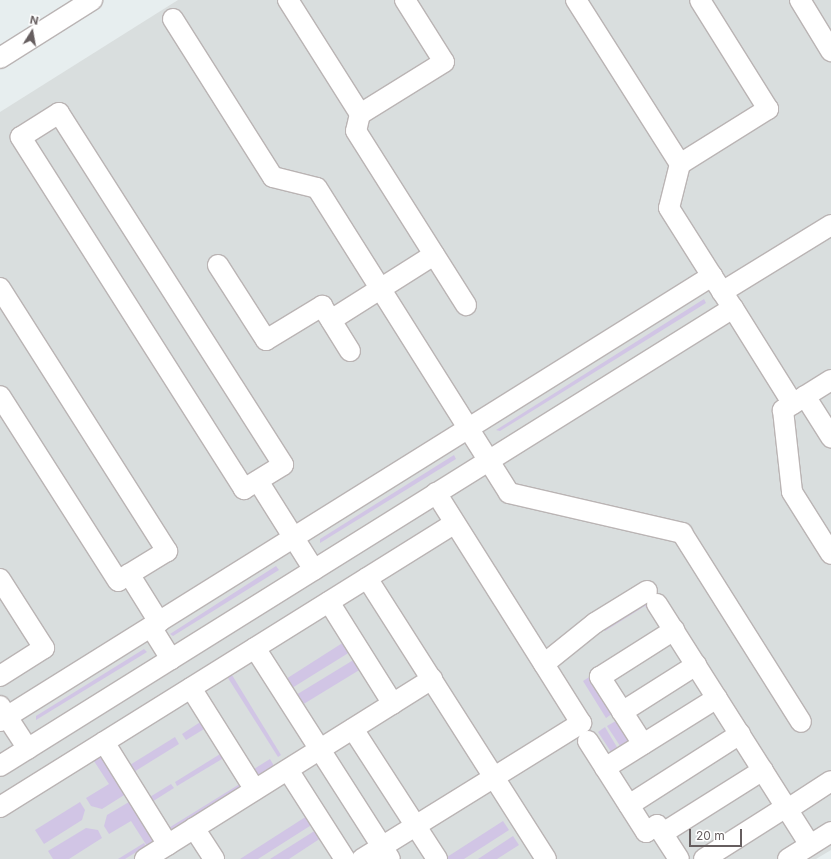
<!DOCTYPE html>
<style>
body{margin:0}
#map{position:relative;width:831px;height:859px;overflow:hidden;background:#e7eeef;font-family:Inter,sans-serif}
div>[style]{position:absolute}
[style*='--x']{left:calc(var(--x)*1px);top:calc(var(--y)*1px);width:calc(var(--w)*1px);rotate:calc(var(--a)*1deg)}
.industrial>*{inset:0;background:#d9dede}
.green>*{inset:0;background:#d1c5e5}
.roads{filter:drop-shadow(1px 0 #bab4b4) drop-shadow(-1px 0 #bab4b4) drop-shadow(0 1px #bab4b4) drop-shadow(0 -1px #bab4b4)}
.minor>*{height:20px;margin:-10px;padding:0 10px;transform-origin:10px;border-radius:10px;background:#fff}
span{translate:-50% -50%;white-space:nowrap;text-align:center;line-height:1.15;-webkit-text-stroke:3px #fff;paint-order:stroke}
.north{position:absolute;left:12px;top:12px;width:40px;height:40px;-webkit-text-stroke:3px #fff;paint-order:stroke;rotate:11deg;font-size:11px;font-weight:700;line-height:16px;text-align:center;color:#665e5f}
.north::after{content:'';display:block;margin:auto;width:14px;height:18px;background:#665e5f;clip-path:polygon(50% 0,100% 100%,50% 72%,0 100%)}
.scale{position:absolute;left:689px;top:829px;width:53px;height:18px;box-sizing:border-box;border:2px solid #665e5f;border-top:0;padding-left:5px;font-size:12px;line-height:14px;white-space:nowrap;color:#665e5f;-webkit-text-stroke:3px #fff;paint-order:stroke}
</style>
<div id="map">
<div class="industrial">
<div style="clip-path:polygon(178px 0,831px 0,831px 850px,816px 859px,0 859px,0 112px)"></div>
</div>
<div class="green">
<div style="clip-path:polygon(704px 299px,706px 303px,500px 431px,496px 430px)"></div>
<div style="clip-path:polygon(454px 455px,456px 459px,320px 543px,320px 539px)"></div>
<div style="clip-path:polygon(276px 566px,279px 570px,173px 636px,170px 634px)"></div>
<div style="clip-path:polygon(643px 602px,650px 605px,667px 631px,595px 677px,616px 711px,606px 718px,583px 681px,662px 631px,645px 606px,605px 631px,603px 628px)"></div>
<div style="clip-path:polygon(344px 642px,350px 652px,292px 688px,286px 679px)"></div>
<div style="clip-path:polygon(144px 649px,147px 652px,36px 720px,36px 716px)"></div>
<div style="clip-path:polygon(355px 659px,361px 669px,302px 705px,296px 695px)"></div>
<div style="clip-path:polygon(232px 675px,281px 755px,278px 757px,228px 678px)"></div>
<div style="clip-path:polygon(621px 718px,637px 744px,624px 752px,607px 726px)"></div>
<div style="clip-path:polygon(205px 719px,209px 726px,186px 740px,182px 734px)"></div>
<div style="clip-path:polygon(605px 727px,621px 754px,615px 758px,598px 732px)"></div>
<div style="clip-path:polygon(175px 737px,179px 744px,129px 775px,125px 768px)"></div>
<div style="clip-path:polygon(225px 751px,227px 756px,177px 786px,175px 782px)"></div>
<div style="clip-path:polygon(100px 753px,129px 792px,102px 809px,91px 806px,86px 798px,109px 784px,92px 758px)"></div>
<div style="clip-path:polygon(270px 759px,274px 766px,254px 779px,249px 772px)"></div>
<div style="clip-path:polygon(243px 782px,245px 785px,169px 832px,167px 829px)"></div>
<div style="clip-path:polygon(171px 784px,174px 788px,147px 805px,145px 800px)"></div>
<div style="clip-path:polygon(134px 799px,155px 841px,147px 846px,131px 821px,109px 834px,104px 826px,107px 815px)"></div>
<div style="clip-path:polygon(80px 802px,85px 810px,82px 820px,44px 844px,35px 830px)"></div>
<div style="clip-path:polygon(307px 816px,313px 824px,258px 859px,240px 859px)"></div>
<div style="clip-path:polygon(503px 821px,509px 830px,464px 859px,444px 859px)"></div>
<div style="clip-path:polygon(86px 828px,98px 830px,102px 838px,69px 859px,53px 859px,48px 851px)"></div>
<div style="clip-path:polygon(316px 830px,321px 838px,289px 859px,270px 859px)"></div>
<div style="clip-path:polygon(513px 836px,519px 845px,497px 859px,478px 859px)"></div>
<div style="clip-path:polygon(144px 843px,146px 846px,125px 859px,118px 859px)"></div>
</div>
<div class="roads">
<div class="minor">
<div style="--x:288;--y:0;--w:135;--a:57.7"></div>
<div style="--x:405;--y:0;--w:73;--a:57.8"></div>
<div style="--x:444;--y:62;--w:99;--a:148.2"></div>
<div style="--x:360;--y:114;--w:17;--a:103"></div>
<div style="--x:356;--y:131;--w:206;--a:57.7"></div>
<div style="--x:576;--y:0;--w:194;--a:57.6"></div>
<div style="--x:680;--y:164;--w:104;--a:-32"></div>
<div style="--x:768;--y:109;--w:128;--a:-122"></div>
<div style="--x:800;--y:0;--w:60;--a:58.7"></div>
<div style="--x:173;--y:19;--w:187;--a:57.7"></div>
<div style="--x:273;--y:177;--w:45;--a:14"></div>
<div style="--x:317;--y:188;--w:360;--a:57.8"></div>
<div style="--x:509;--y:493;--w:178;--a:13"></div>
<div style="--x:682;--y:533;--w:223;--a:57.8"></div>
<div style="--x:0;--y:58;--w:109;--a:-32.2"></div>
<div style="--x:59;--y:113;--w:417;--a:57.5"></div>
<div style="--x:283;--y:465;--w:46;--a:148.4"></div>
<div style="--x:244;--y:489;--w:417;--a:-122.4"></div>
<div style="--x:21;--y:137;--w:45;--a:-32.3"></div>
<div style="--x:680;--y:164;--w:45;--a:104"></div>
<div style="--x:669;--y:208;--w:80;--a:57.7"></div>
<div style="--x:218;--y:265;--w:89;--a:57.4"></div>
<div style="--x:266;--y:340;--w:66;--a:-31.3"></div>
<div style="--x:322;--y:306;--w:53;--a:58.1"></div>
<div style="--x:0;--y:288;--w:312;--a:57.6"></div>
<div style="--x:167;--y:551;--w:57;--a:148.5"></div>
<div style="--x:118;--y:581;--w:219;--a:-122.5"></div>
<div style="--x:722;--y:292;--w:128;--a:-31.6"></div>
<div style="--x:733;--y:308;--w:113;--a:58"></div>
<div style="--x:331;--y:320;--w:122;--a:-32.3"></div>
<div style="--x:831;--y:380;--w:57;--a:148"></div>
<div style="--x:783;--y:410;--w:82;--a:83.7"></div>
<div style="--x:792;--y:492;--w:73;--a:57.8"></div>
<div style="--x:805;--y:396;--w:49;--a:57.6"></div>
<div style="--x:258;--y:481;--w:105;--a:57.8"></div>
<div style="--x:129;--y:574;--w:57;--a:58"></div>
<div style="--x:367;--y:578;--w:333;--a:57.5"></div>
<div style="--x:0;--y:579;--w:82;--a:57.5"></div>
<div style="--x:44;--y:648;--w:52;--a:147.5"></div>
<div style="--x:329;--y:602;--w:120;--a:57.9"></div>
<div style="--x:657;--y:604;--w:285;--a:57.6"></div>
<div style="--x:151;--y:627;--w:38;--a:58"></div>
<div style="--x:255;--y:648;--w:250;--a:57.4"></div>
<div style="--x:544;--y:664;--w:65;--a:-38.8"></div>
<div style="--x:595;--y:623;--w:61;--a:-31.6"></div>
<div style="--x:191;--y:688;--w:120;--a:57.9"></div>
<div style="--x:0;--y:706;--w:51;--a:56.9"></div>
<div style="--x:622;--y:712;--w:88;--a:-32.4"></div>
<div style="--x:0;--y:721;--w:840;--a:-32.01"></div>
<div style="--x:712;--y:276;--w:38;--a:57"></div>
<div style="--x:733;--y:308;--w:864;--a:148"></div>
<div style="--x:353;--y:729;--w:155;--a:57.1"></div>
<div style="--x:588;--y:741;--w:108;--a:57.5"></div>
<div style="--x:646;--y:832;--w:13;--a:-32"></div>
<div style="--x:657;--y:825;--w:40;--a:57.1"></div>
<div style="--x:104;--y:742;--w:121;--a:58.1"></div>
<div style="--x:643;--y:744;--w:80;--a:-122.7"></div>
<div style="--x:600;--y:677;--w:88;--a:-32.4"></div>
<div style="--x:605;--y:768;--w:132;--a:-32"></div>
<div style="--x:288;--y:770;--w:106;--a:57.4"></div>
<div style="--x:629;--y:805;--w:132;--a:-32.6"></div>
<div style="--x:0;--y:807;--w:536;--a:-31.97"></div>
<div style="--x:788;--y:809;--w:51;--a:-33.1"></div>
<div style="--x:194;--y:828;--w:37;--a:57"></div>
<div style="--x:663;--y:833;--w:118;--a:-32.2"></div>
<div style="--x:145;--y:859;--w:339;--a:-32.1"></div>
<div style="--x:362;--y:859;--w:258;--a:-31.8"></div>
<div style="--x:581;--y:723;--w:272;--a:-122.2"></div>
<div style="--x:704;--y:859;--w:97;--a:-32.4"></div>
<div style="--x:788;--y:859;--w:51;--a:-32.1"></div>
</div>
</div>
<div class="north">N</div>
<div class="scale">20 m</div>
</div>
